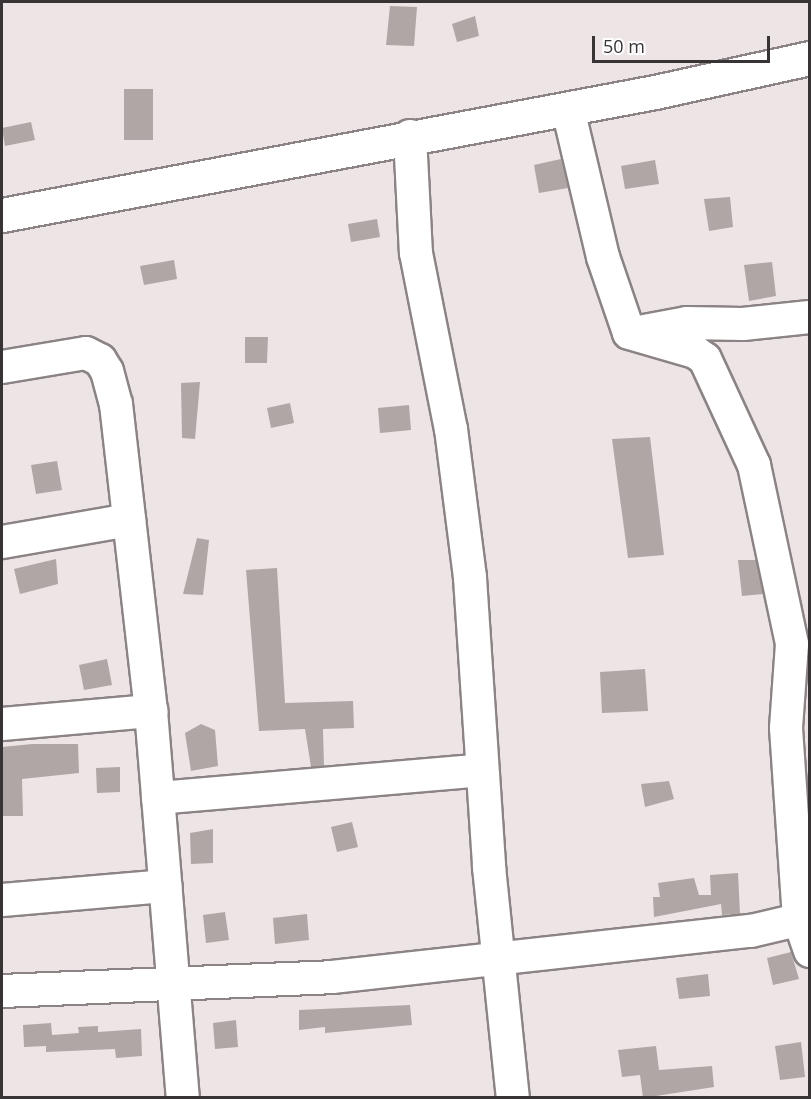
<!DOCTYPE html>
<style>
body{margin:0}
#map{position:relative;width:811px;height:1099px;overflow:hidden;background:#ede5e5;font-family:"Open Sans",sans-serif}
div>[style]{position:absolute}
[style*='--x']{left:calc(var(--x)*1px);top:calc(var(--y)*1px);width:calc(var(--w)*1px);rotate:calc(var(--a)*1deg)}
.building>*{inset:0;background:#afa7a5}
.roads{filter:drop-shadow(2px 0 #8b8384) drop-shadow(-2px 0 #8b8384) drop-shadow(0 2px #8b8384) drop-shadow(0 -2px #8b8384)}
.minor>*{height:32px;margin:-16px;padding:0 16px;transform-origin:16px;border-radius:16px;background:#fff}
.major>*{height:33px;margin:-16.5px;padding:0 16.5px;transform-origin:16.5px;border-radius:16.5px;background:#fff}
span{translate:-50% -50%;white-space:nowrap;text-align:center;line-height:1.15;-webkit-text-stroke:5px #fff;paint-order:stroke}
.frame{position:absolute;inset:0;border:3px solid #383435;pointer-events:none}
.scale{position:absolute;left:592px;top:36px;width:178px;height:27px;box-sizing:border-box;border:3px solid #383435;border-top:0;padding-left:8px;font-size:18px;line-height:21px;white-space:nowrap;color:#383435;-webkit-text-stroke:4px #fff;paint-order:stroke}
</style>
<div id="map">
<div class="building">
<div style="clip-path:polygon(390px 6px,417px 7px,414px 46px,386px 45px)"></div>
<div style="clip-path:polygon(475px 16px,479px 36px,457px 42px,452px 24px)"></div>
<div style="clip-path:polygon(124px 89px,153px 89px,153px 140px,124px 140px)"></div>
<div style="clip-path:polygon(31px 122px,35px 140px,5px 146px,2px 128px)"></div>
<div style="clip-path:polygon(561px 159px,568px 188px,539px 193px,534px 165px)"></div>
<div style="clip-path:polygon(655px 160px,659px 184px,625px 189px,621px 166px)"></div>
<div style="clip-path:polygon(730px 197px,733px 227px,709px 231px,704px 199px)"></div>
<div style="clip-path:polygon(377px 219px,380px 237px,351px 242px,348px 224px)"></div>
<div style="clip-path:polygon(174px 260px,177px 279px,144px 285px,140px 266px)"></div>
<div style="clip-path:polygon(772px 262px,776px 296px,749px 301px,744px 265px)"></div>
<div style="clip-path:polygon(245px 337px,268px 337px,267px 363px,245px 363px)"></div>
<div style="clip-path:polygon(200px 382px,195px 439px,182px 438px,181px 383px)"></div>
<div style="clip-path:polygon(290px 403px,294px 423px,271px 428px,267px 408px)"></div>
<div style="clip-path:polygon(409px 405px,411px 430px,380px 433px,378px 408px)"></div>
<div style="clip-path:polygon(650px 437px,664px 555px,628px 558px,612px 439px)"></div>
<div style="clip-path:polygon(57px 461px,62px 490px,36px 494px,31px 465px)"></div>
<div style="clip-path:polygon(197px 538px,209px 540px,203px 595px,183px 594px)"></div>
<div style="clip-path:polygon(56px 559px,58px 584px,20px 594px,14px 569px)"></div>
<div style="clip-path:polygon(738px 560px,756px 560px,763px 594px,742px 596px)"></div>
<div style="clip-path:polygon(277px 568px,285px 703px,353px 701px,354px 728px,323px 729px,324px 766px,311px 767px,305px 729px,259px 731px,246px 570px)"></div>
<div style="clip-path:polygon(107px 659px,112px 685px,84px 690px,79px 665px)"></div>
<div style="clip-path:polygon(645px 669px,648px 711px,602px 713px,600px 672px)"></div>
<div style="clip-path:polygon(201px 724px,215px 730px,218px 766px,191px 771px,185px 733px)"></div>
<div style="clip-path:polygon(32px 744px,78px 744px,79px 773px,22px 779px,23px 816px,2px 816px,2px 747px)"></div>
<div style="clip-path:polygon(120px 767px,120px 792px,97px 793px,96px 768px)"></div>
<div style="clip-path:polygon(669px 781px,674px 799px,645px 807px,641px 784px)"></div>
<div style="clip-path:polygon(352px 822px,358px 847px,337px 852px,331px 827px)"></div>
<div style="clip-path:polygon(213px 829px,213px 863px,191px 864px,190px 833px)"></div>
<div style="clip-path:polygon(738px 873px,740px 914px,722px 915px,721px 904px,654px 917px,653px 897px,660px 897px,658px 883px,694px 878px,699px 895px,711px 895px,710px 875px)"></div>
<div style="clip-path:polygon(225px 912px,229px 940px,206px 943px,203px 915px)"></div>
<div style="clip-path:polygon(307px 914px,309px 940px,275px 944px,273px 918px)"></div>
<div style="clip-path:polygon(791px 952px,799px 979px,773px 985px,767px 958px)"></div>
<div style="clip-path:polygon(708px 974px,710px 996px,679px 999px,676px 978px)"></div>
<div style="clip-path:polygon(410px 1005px,412px 1025px,325px 1033px,325px 1027px,299px 1030px,299px 1010px)"></div>
<div style="clip-path:polygon(236px 1020px,238px 1047px,215px 1049px,213px 1023px)"></div>
<div style="clip-path:polygon(51px 1023px,52px 1035px,79px 1033px,78px 1027px,98px 1026px,98px 1032px,141px 1029px,142px 1056px,116px 1058px,115px 1049px,46px 1052px,46px 1046px,24px 1047px,23px 1025px)"></div>
<div style="clip-path:polygon(801px 1042px,805px 1077px,780px 1080px,775px 1046px)"></div>
<div style="clip-path:polygon(656px 1046px,659px 1070px,712px 1066px,714px 1087px,643px 1098px,640px 1075px,622px 1077px,618px 1050px)"></div>
</div>
<div class="roads">
<div class="minor">
<div style="--x:568;--y:109;--w:152;--a:76.7"></div>
<div style="--x:603;--y:257;--w:80;--a:71.1"></div>
<div style="--x:410;--y:136;--w:117;--a:87.1"></div>
<div style="--x:416;--y:253;--w:179;--a:78.8"></div>
<div style="--x:451;--y:429;--w:150;--a:82.7"></div>
<div style="--x:470;--y:578;--w:290;--a:86.2"></div>
<div style="--x:489;--y:867;--w:232;--a:84.1"></div>
<div style="--x:639;--y:332;--w:49;--a:-10.6"></div>
<div style="--x:687;--y:323;--w:56;--a:1"></div>
<div style="--x:743;--y:324;--w:67;--a:-6"></div>
<div style="--x:629;--y:333;--w:69;--a:16.1"></div>
<div style="--x:695;--y:352;--w:12;--a:35"></div>
<div style="--x:705;--y:359;--w:117;--a:65.2"></div>
<div style="--x:754;--y:465;--w:183;--a:78"></div>
<div style="--x:792;--y:644;--w:84;--a:94.1"></div>
<div style="--x:786;--y:728;--w:191;--a:86.1"></div>
<div style="--x:799;--y:919;--w:34;--a:71"></div>
<div style="--x:2;--y:367;--w:85;--a:-9.5"></div>
<div style="--x:86;--y:353;--w:16;--a:27"></div>
<div style="--x:100;--y:360;--w:13;--a:58"></div>
<div style="--x:107;--y:371;--w:34;--a:75"></div>
<div style="--x:116;--y:404;--w:309;--a:83.5"></div>
<div style="--x:151;--y:711;--w:388;--a:85.3"></div>
<div style="--x:2;--y:542;--w:129;--a:-9.8"></div>
<div style="--x:2;--y:724;--w:150;--a:-5"></div>
<div style="--x:158;--y:798;--w:325;--a:-4.9"></div>
<div style="--x:2;--y:900;--w:164;--a:-4.9"></div>
<div style="--x:2;--y:991;--w:330;--a:-2.4"></div>
<div style="--x:332;--y:977;--w:422;--a:-6.3"></div>
<div style="--x:751;--y:931;--w:61;--a:-13.3"></div>
</div>
<div class="major">
<div style="--x:2;--y:215;--w:664;--a:-10.67"></div>
<div style="--x:655;--y:92;--w:159;--a:-12.4"></div>
</div>
</div>
<div class="frame"></div>
<div class="scale">50 m</div>
</div>
